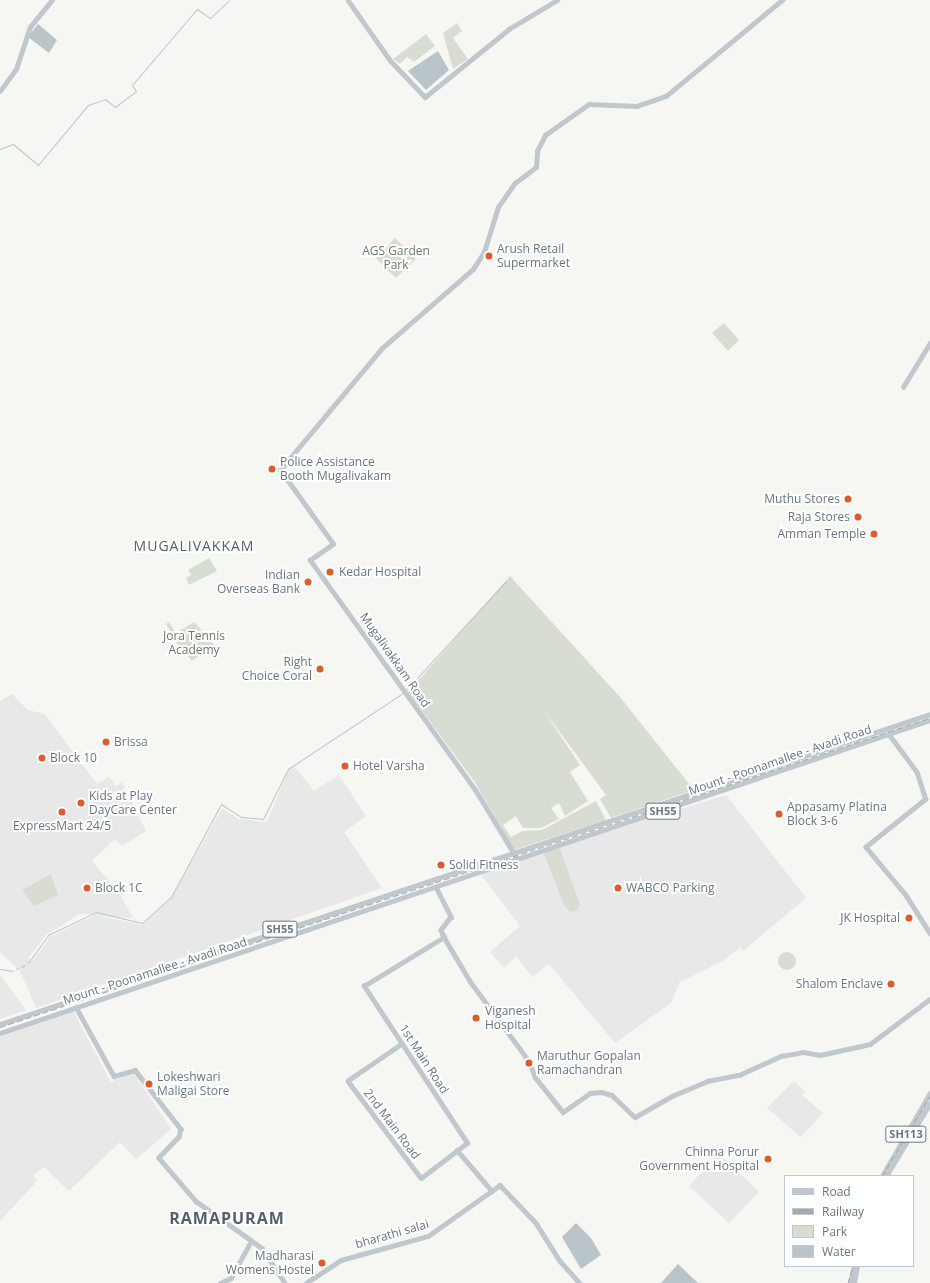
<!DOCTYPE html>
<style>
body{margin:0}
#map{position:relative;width:930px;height:1283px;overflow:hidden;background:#f6f7f3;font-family:"Open Sans",sans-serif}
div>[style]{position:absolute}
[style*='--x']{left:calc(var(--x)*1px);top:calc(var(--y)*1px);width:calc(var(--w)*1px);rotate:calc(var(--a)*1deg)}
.built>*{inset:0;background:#e7e8e7}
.green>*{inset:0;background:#d8ddd4}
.round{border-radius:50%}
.water>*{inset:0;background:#bac5c9}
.stream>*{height:1px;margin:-0.5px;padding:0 0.5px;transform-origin:0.5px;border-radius:0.5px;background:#bac5c9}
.secondary>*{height:4.5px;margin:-2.25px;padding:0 2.25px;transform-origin:2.25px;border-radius:2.25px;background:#c0c7cd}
.primary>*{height:5px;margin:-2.5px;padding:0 2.5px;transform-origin:2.5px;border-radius:2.5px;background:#c0c7cd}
.rail>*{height:1px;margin-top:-0.5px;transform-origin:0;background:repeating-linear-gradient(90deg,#a3a9ae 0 6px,transparent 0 9px)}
.dots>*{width:11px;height:11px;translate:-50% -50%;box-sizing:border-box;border:2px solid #fff;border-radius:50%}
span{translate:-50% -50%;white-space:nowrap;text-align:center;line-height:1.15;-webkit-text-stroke:4px #fff;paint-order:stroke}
.shield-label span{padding:1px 3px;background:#fff;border:1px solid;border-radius:3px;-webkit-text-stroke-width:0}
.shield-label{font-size:11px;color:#667684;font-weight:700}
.poi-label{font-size:12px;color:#667684}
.left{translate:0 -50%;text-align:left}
.right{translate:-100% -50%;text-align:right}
.park-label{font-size:12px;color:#687b65}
.street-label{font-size:12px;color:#667684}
.quarter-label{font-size:14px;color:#545f69;letter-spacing:1px}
.district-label{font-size:16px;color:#545f69;font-weight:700;letter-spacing:1px}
.legend{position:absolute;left:784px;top:1175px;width:130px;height:92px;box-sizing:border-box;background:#fff;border:1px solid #c2c8ce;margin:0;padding:5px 7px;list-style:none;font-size:12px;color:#667684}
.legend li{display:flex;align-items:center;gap:8px;height:20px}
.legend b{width:20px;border:1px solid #c2c8ce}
</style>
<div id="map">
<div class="built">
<div style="clip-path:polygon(evenodd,12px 694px,28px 710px,45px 714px,97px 784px,109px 777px,116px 786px,122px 782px,146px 831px,122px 846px,115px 839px,92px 861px,118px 891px,133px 918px,100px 916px,142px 925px,171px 899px,222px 808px,239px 819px,267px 822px,288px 771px,295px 767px,314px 791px,339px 775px,366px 816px,344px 832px,382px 888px,36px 1008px,20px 971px,0 952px,0 701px,12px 694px,80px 914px,95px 915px,50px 937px,32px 962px,29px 957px,46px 935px,80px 914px)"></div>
<div style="clip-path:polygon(726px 795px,806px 898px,743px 951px,740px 947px,723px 961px,680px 982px,671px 1003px,615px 1043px,549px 964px,532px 977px,516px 956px,504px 968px,490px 952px,520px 926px,480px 873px,543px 851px,580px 904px,559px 846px)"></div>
<div style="clip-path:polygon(0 975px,26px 1010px,0 1019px)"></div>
<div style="clip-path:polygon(72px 1009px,111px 1082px,133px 1072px,171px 1129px,136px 1159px,120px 1142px,69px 1191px,44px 1167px,33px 1175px,37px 1181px,0 1221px,0 1035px)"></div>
<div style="clip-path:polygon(794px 1081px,805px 1091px,802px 1095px,823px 1113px,801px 1137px,767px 1108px)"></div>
<div style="clip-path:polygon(719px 1153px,759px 1192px,729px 1223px,689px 1186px)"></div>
</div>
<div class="green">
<div style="clip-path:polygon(457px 23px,462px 31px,453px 38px,468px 59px,453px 69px,443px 33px)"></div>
<div style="clip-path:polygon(426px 34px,435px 46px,414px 62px,407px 57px,400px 64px,393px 59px)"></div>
<div style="clip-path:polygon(395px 238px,416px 259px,396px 278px,376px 258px)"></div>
<div style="clip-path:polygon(724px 323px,739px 340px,728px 351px,712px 333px)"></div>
<div style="clip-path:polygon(209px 558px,217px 571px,189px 585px,186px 578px,191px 575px,188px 570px)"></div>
<div style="clip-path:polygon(510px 576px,620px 697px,694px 790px,611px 818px,600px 799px,606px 795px,545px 712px,580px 765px,570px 772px,588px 801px,565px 816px,559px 803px,551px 808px,559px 819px,541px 828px,523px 828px,516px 816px,503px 825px,511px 837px,522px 831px,542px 830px,596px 801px,606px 820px,514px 850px,474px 781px,408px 692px)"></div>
<div style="clip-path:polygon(169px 622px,176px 633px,194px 622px,214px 645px,192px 661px,171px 637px,173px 635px,166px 624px)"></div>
<div style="clip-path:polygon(559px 846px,580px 904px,576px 911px,570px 912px,564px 905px,543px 851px)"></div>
<div style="clip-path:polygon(51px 874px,58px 895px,34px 906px,22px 890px)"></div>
<div class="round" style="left:778px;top:952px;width:18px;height:18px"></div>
</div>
<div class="water">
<div style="clip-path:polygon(38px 24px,57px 40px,49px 53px,28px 37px)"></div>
<div style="clip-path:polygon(438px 51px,449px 70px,426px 90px,408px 71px)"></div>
<div style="clip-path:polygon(576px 1223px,591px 1238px,601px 1255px,581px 1269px,562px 1237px)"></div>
<div style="clip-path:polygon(678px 1264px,698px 1283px,661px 1283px)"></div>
</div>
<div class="stream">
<div style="--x:0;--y:149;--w:14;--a:-21"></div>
<div style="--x:13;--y:144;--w:33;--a:40"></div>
<div style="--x:38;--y:165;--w:78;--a:-50.2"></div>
<div style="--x:88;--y:105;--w:18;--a:-19"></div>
<div style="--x:105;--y:99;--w:13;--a:39"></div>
<div style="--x:115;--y:107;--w:26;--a:-37"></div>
<div style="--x:136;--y:91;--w:7;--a:-124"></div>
<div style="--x:132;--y:85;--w:100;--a:-49.5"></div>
<div style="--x:197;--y:9;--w:16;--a:35"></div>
<div style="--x:210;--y:18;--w:26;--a:-43"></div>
<div style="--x:405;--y:691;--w:149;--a:-47.4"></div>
<div style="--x:28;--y:963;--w:34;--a:-54"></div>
<div style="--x:48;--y:935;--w:53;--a:-25.6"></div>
<div style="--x:96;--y:912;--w:47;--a:13.4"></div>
<div style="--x:142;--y:923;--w:39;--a:-42"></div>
<div style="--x:171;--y:897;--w:106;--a:-61.7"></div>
<div style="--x:221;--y:804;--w:24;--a:33"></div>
<div style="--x:241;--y:817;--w:22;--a:5"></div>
<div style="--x:263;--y:819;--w:56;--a:-63.4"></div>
<div style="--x:288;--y:769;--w:138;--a:-33.5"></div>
<div style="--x:21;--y:967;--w:4;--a:-27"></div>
<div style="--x:0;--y:969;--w:13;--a:9"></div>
<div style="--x:16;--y:969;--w:2;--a:-27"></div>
</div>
<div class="secondary">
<div style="--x:348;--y:0;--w:73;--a:55"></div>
<div style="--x:390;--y:60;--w:51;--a:46.6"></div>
<div style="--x:425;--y:97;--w:108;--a:-39"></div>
<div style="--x:509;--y:29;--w:56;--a:-31.1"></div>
<div style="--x:0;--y:91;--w:27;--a:-54"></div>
<div style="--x:16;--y:69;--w:44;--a:-71.6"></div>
<div style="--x:30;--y:27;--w:35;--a:-51"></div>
<div style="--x:903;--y:387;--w:52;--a:-58.5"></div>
<div style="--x:889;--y:734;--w:47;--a:53.6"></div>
<div style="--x:917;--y:772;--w:28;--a:72"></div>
<div style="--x:926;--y:799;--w:77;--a:141.3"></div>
<div style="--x:866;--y:847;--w:62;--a:50.2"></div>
<div style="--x:906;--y:895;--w:45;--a:57.7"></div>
<div style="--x:517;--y:859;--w:81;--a:-121.3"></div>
<div style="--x:475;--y:790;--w:283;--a:-125.7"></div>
<div style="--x:310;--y:560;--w:28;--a:-35"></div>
<div style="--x:333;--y:544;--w:91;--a:-125.6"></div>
<div style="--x:280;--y:470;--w:158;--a:-50.1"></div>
<div style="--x:381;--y:349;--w:122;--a:-41"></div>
<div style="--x:473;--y:269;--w:20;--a:-57"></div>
<div style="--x:484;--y:252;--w:47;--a:-72.7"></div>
<div style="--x:498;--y:207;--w:29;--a:-55"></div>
<div style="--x:515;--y:183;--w:26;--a:-37"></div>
<div style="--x:536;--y:167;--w:16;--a:-86"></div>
<div style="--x:537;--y:151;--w:18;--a:-63"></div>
<div style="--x:545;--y:135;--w:54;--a:-35.2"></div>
<div style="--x:589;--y:104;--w:48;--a:2.4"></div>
<div style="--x:637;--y:106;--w:31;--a:-19"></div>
<div style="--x:666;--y:96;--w:151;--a:-39.6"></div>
<div style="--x:436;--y:887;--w:34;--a:63"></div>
<div style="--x:451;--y:917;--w:16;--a:128"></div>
<div style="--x:441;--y:930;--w:8;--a:67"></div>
<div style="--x:444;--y:937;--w:51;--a:59.4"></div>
<div style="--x:470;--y:981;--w:99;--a:53.6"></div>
<div style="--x:529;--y:1061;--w:17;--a:69"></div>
<div style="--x:535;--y:1077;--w:45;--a:51.3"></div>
<div style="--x:563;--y:1112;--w:33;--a:-35"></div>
<div style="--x:590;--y:1093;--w:11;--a:-5"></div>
<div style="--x:601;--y:1092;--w:11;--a:15"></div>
<div style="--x:612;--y:1095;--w:32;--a:44"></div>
<div style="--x:635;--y:1117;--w:43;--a:-29.6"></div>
<div style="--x:672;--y:1096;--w:38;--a:-23"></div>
<div style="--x:707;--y:1081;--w:33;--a:-11"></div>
<div style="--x:739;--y:1075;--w:46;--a:-24.3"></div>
<div style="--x:781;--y:1056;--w:22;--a:-10"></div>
<div style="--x:803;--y:1052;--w:17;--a:10"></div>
<div style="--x:820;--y:1055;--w:51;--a:-12.4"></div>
<div style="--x:870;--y:1044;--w:75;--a:-36.9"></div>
<div style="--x:76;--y:1007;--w:79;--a:61.2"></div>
<div style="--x:114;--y:1076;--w:22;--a:-16"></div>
<div style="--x:135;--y:1070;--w:75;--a:52.1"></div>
<div style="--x:181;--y:1129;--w:8;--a:104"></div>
<div style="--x:179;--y:1137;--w:29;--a:134"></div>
<div style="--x:159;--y:1158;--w:57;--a:49.3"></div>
<div style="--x:196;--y:1201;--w:81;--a:35.5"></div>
<div style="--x:262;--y:1248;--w:42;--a:56.7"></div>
<div style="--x:402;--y:1044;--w:65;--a:145.6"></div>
<div style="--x:348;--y:1081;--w:121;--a:53"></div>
<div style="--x:421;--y:1178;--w:58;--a:-37.3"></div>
<div style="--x:467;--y:1143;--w:188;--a:-123.3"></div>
<div style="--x:364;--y:986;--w:94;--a:-31.5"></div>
<div style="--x:457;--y:1150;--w:54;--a:49.5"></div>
<div style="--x:220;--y:1283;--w:12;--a:-24"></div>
<div style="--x:231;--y:1278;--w:42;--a:-61.6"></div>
<div style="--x:306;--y:1283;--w:42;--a:-33.3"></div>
<div style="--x:341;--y:1260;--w:90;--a:-15.4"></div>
<div style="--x:428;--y:1236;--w:88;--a:-35.3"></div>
<div style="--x:500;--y:1185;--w:52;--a:46.5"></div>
<div style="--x:536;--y:1223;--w:45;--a:57.7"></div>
<div style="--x:560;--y:1261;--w:30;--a:48"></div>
</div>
<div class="primary">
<div style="--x:0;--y:1024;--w:980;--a:-18.43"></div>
<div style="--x:0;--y:1033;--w:981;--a:-18.6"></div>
<div style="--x:882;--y:1176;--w:96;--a:-60"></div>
<div style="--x:886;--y:1176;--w:85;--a:-58.9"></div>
<div style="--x:850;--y:1283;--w:17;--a:-77"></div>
<div style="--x:854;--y:1283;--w:17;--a:-80"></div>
</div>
<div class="rail">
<div style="--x:0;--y:1027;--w:980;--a:-18.38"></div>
<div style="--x:882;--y:1176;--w:93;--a:-59"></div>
<div style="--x:848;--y:1283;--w:18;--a:-74"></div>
</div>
<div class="dots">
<div style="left:489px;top:256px;background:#e15a29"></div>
<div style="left:272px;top:469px;background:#e15a29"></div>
<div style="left:848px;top:499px;background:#e15a29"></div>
<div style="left:858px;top:517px;background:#e15a29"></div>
<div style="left:874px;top:534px;background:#e15a29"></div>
<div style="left:330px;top:572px;background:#e15a29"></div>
<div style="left:308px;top:582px;background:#e15a29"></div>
<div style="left:320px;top:669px;background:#e15a29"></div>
<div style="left:106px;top:742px;background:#e15a29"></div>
<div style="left:42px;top:758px;background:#e15a29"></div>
<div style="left:345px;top:766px;background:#e15a29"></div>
<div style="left:81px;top:803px;background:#e15a29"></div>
<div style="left:62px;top:812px;background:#e15a29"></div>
<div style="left:779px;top:814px;background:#e15a29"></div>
<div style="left:441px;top:865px;background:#e15a29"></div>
<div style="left:87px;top:888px;background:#e15a29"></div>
<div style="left:618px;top:888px;background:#e15a29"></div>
<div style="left:909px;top:918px;background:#e15a29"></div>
<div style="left:891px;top:984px;background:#e15a29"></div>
<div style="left:476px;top:1018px;background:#e15a29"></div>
<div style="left:529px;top:1063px;background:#e15a29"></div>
<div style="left:149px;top:1084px;background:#e15a29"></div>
<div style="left:768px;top:1159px;background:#e15a29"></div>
<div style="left:322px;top:1263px;background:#e15a29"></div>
</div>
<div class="shield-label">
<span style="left:663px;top:811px">SH55</span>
<span style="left:280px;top:929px">SH55</span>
<span style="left:906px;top:1134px">SH113</span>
</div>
<div class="poi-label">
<span class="left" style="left:497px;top:256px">Arush Retail<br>Supermarket</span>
<span class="left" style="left:280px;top:469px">Police Assistance<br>Booth Mugalivakam</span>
<span class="right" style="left:840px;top:499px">Muthu Stores</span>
<span class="right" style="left:850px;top:517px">Raja Stores</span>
<span class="right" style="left:866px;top:534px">Amman Temple</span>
<span class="left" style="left:339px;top:572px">Kedar Hospital</span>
<span class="right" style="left:300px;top:582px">Indian<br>Overseas Bank</span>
<span class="right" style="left:312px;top:669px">Right<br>Choice Coral</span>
<span class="left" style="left:114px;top:742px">Brissa</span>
<span class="left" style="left:50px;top:758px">Block 10</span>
<span class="left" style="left:353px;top:766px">Hotel Varsha</span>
<span class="left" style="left:89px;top:803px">Kids at Play<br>DayCare Center</span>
<span class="left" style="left:787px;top:814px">Appasamy Platina<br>Block 3-6</span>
<span style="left:62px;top:826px">ExpressMart 24/5</span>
<span class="left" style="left:449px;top:865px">Solid Fitness</span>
<span class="left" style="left:95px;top:888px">Block 1C</span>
<span class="left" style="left:626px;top:888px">WABCO Parking</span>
<span class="right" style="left:900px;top:918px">JK Hospital</span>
<span class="right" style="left:883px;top:984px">Shalom Enclave</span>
<span class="left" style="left:485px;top:1018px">Viganesh<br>Hospital</span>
<span class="left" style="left:537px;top:1063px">Maruthur Gopalan<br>Ramachandran</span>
<span class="left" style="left:157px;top:1084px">Lokeshwari<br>Maligai Store</span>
<span class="right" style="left:759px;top:1159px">Chinna Porur<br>Government Hospital</span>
<span class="right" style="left:314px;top:1263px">Madharasi<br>Womens Hostel</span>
</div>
<div class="park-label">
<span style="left:396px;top:258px">AGS Garden<br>Park</span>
<span style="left:194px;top:643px">Jora Tennis<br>Academy</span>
</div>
<div class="street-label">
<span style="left:395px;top:660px;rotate:55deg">Mugalivakkam Road</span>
<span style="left:780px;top:760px;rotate:-19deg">Mount - Poonamallee - Avadi Road</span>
<span style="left:155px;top:971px;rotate:-18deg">Mount - Poonamallee - Avadi Road</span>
<span style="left:424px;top:1059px;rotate:57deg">1st Main Road</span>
<span style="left:392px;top:1124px;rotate:53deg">2nd Main Road</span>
<span style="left:392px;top:1234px;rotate:-16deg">bharathi salai</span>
</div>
<div class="quarter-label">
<span style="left:194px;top:546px">MUGALIVAKKAM</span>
</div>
<div class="district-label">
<span style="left:227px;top:1218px">RAMAPURAM</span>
</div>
<ul class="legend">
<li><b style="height:5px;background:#c0c7cd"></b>Road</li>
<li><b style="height:5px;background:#a3a9ae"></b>Railway</li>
<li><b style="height:11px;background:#d8ddd4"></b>Park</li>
<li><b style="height:11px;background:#bac5c9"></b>Water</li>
</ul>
</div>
